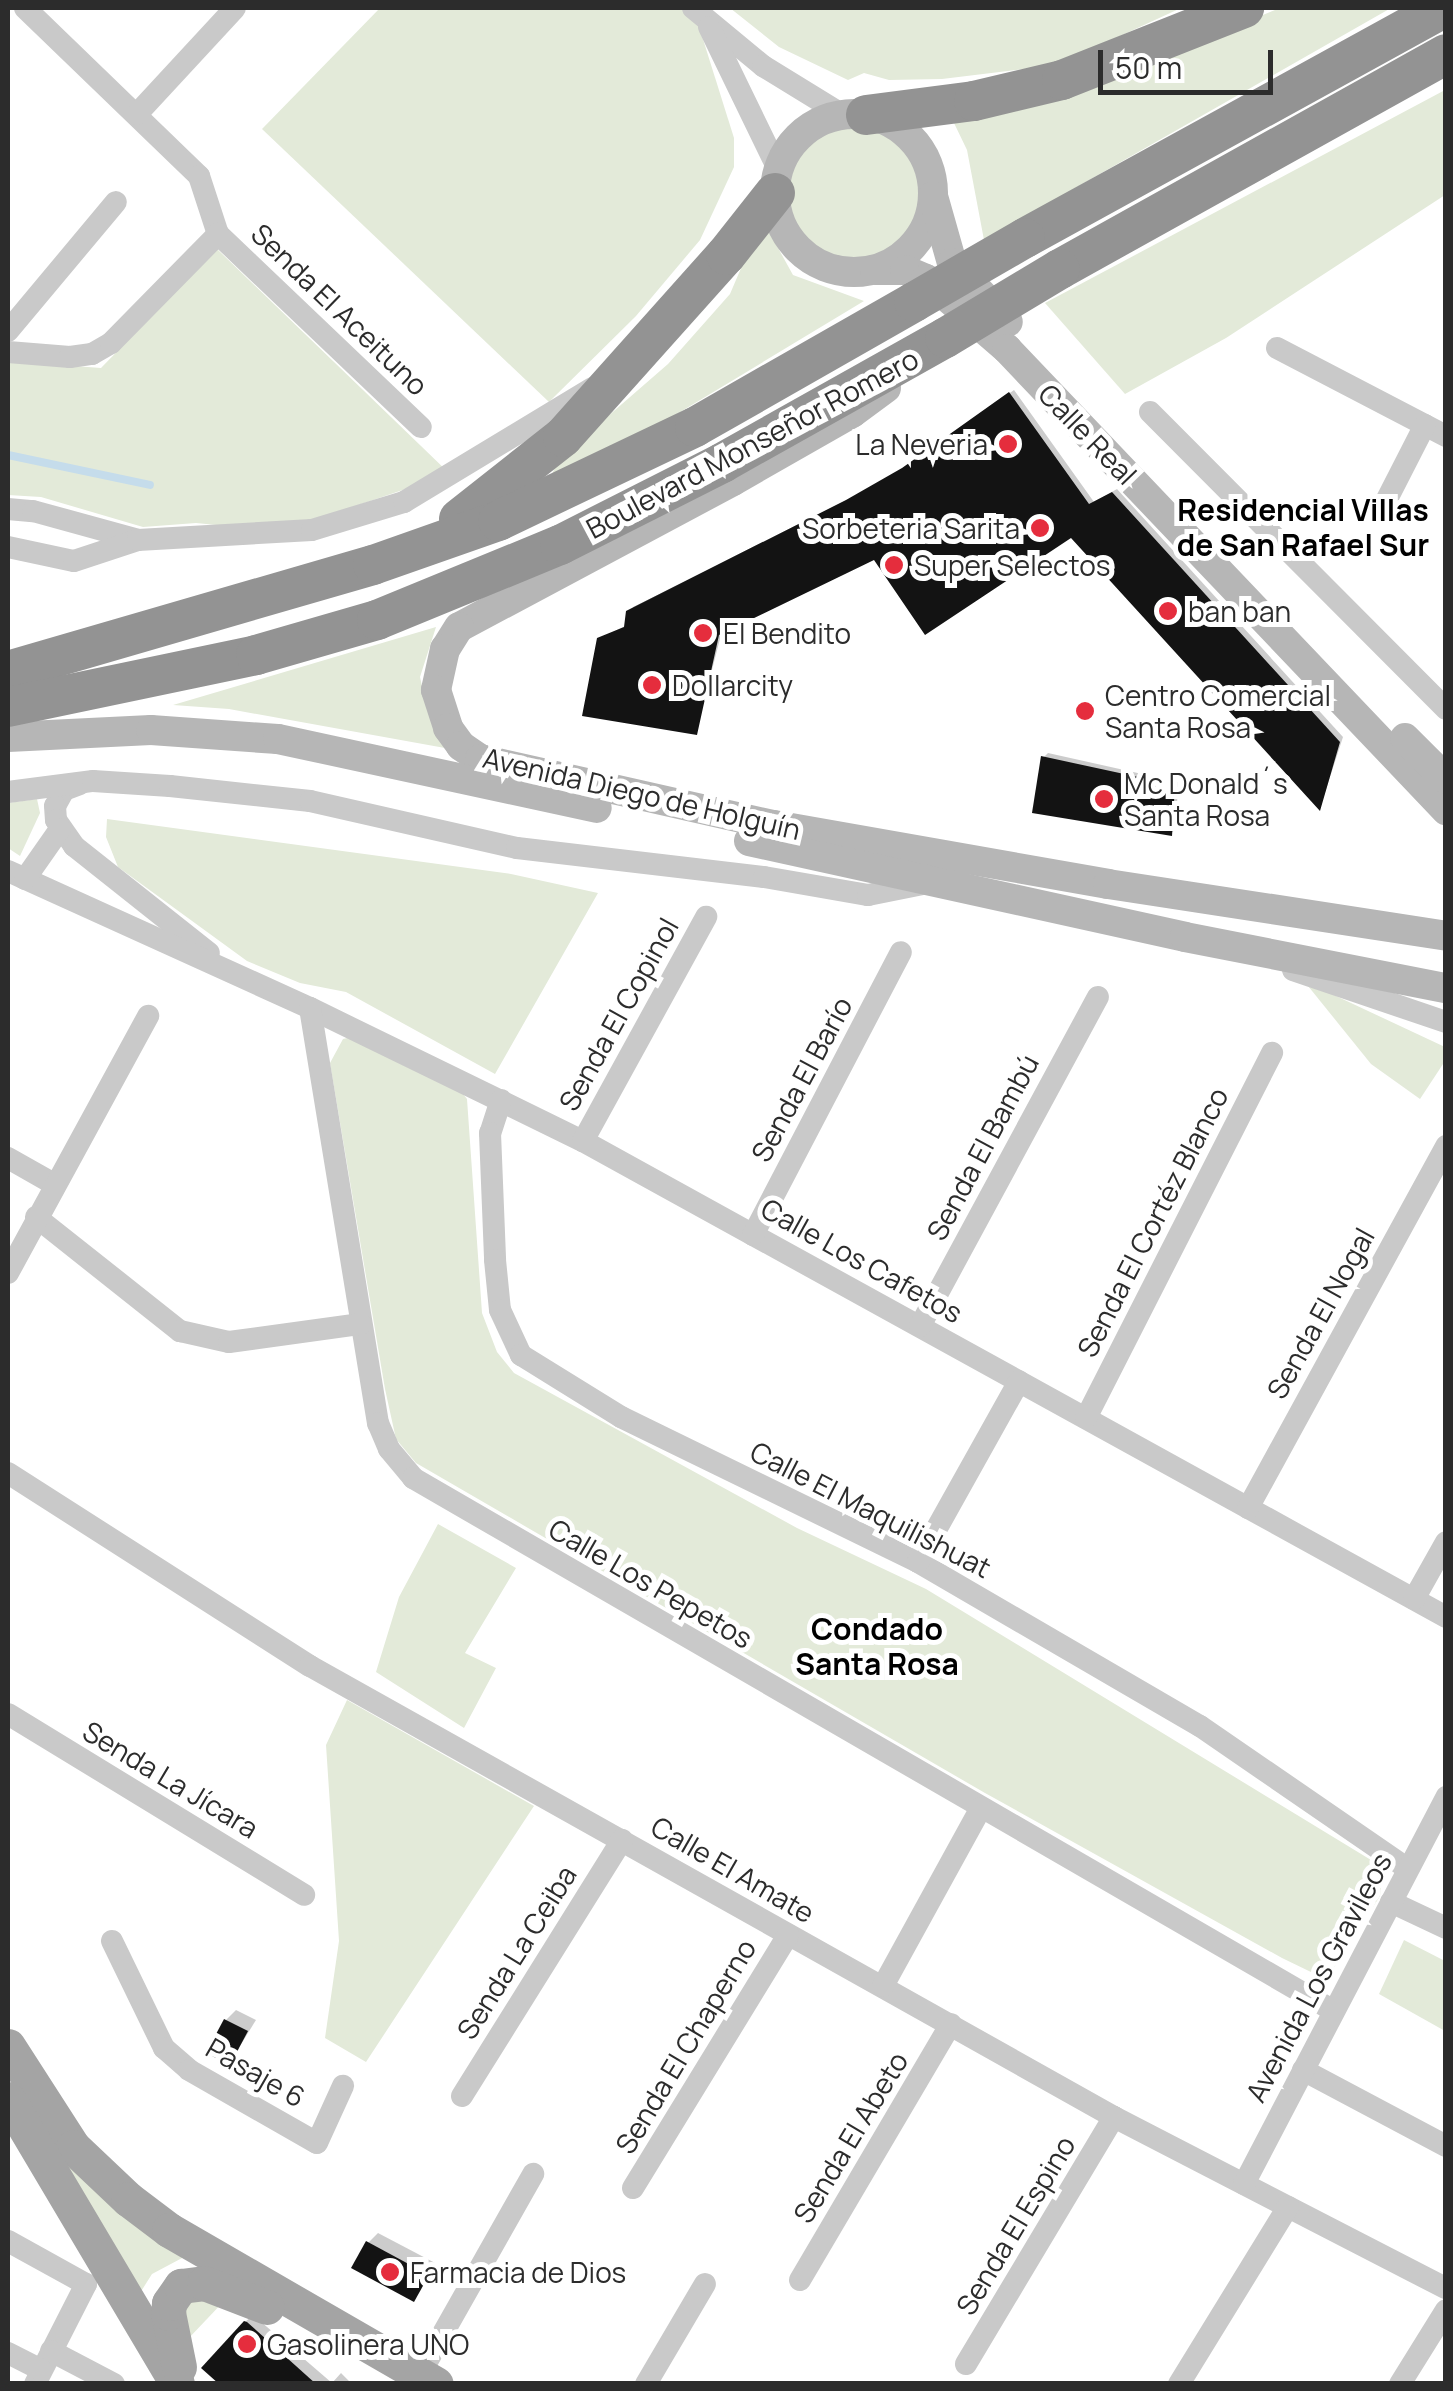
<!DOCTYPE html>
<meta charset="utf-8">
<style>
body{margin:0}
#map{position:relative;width:1453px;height:2391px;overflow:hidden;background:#fff;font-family:Manrope,sans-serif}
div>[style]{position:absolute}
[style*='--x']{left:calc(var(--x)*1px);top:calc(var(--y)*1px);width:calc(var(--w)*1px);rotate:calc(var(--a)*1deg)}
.green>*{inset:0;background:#e3ead9}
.round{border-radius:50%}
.shadow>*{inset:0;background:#0003}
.stream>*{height:8px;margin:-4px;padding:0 4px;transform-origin:4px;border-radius:4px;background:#c5dceb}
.building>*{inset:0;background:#131313}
.street>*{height:22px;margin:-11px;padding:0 11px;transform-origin:11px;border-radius:11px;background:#c9c9c9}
.secondary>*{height:30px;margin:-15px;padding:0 15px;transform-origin:15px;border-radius:15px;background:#b6b6b6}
.secondary>.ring{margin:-15px;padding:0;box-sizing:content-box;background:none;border:30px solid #b6b6b6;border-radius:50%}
.primary>*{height:35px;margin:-17.5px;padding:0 17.5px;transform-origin:17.5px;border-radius:17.5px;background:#a4a4a4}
.highway>*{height:40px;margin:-20px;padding:0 20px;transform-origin:20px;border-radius:20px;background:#939393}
.highway-bridge>*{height:40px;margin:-20px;padding:0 20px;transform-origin:20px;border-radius:20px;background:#939393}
.dots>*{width:28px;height:28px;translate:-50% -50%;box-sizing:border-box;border:5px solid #fff;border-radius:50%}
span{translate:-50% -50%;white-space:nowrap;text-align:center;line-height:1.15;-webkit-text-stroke:10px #fff;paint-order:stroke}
.street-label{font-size:28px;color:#2c2c2c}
.poi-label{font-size:28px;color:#2c2c2c}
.right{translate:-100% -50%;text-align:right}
.left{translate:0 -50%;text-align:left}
.neighbourhood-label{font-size:30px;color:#000;font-weight:700}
.frame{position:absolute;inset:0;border:10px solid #2c2c2c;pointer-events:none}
.scale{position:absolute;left:1098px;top:50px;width:175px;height:45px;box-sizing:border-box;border:5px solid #2c2c2c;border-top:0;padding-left:12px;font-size:30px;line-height:35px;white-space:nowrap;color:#2c2c2c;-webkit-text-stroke:8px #fff;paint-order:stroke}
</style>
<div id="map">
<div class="green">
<div style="clip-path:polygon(380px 8px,686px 8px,696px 17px,734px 138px,734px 167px,700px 240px,636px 316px,549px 402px,262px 129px)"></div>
<div style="clip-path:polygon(730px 8px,1181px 8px,1057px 65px,942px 79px,889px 80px,864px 73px,848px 80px,779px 47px)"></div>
<div style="clip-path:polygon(1280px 8px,1391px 8px,984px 240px,967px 150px,954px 123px,1065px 95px)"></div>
<div style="clip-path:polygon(1445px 90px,1445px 195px,1226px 338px,1125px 394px,1045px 303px)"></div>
<div class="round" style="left:787px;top:125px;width:140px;height:140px"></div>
<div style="clip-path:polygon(762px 219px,793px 275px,864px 301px,657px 426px,548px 481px,561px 457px,668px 364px,730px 294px)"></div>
<div style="clip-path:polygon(217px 249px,450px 474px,314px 520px,247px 528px,196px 523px,143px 527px,41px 497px,8px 495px,8px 361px,101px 368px)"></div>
<div style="clip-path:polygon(436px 627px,420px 677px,426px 705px,456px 750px,229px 709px,173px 705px)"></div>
<div style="clip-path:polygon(37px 799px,40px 813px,20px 856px,8px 848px,8px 803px)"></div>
<div style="clip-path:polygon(107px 819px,511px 874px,598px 893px,495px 1074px,346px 992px,300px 983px,247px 961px,118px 867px,106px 837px)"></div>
<div style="clip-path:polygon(1304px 981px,1445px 1047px,1445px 1061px,1420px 1099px,1371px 1064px)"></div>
<div style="clip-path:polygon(356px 1036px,456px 1085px,467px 1099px,482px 1313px,497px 1352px,514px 1373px,797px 1528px,926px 1589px,1371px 1860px,1382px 1881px,1380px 1896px,1332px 1971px,1313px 1973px,1282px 1958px,985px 1793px,416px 1463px,396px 1439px,385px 1389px,330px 1063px,343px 1039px)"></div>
<div style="clip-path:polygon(438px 1524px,516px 1568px,465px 1653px,496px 1668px,464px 1728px,376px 1672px,399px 1597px)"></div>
<div style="clip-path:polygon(347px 1700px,534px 1806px,366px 2062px,325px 2038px,339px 1941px,326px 1745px)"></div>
<div style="clip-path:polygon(1404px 1940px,1445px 1961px,1445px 2031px,1379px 1994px)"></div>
<div style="clip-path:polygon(45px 2141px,184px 2257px,152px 2274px,140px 2293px)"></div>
<div style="clip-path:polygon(191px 2297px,225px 2300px,188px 2339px,183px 2304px)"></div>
</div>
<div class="shadow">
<div style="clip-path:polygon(1014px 390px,1094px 502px,1117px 489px,1343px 737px,1320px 808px,1071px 535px,875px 557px,722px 631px,696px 732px,599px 639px,627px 625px,633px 607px,853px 497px,909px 465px)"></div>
<div style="clip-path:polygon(1048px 753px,1178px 782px,1176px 829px,1171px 833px,1043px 758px)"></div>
<div style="clip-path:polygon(236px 2010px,256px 2020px,230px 2062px,226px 2020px)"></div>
<div style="clip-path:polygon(378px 2233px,437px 2264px,414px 2299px,368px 2243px)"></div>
<div style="clip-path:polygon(253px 2315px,332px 2383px,341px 2373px,352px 2384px,223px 2384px,245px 2322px)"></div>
</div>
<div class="stream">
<div style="--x:8;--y:455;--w:145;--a:11.9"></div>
</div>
<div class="building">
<div style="clip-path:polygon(1009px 392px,1089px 504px,1112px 492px,1340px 742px,1320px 811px,1071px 538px,925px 635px,874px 560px,719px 635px,697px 735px,582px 716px,597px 638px,624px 627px,626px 611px,846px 500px,902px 468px)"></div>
<div style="clip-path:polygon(1041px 756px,1175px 785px,1172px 836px,1032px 813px)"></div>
<div style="clip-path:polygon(224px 2019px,248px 2031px,230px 2065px,206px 2053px)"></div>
<div style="clip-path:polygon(366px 2241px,429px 2275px,414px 2302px,351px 2268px)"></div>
<div style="clip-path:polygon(244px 2321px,247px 2322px,316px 2384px,219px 2384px,201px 2368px)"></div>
</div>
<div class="street">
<div style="--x:25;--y:8;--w:242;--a:44"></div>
<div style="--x:199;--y:176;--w:61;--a:71.9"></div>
<div style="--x:218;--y:234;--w:280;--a:43.6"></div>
<div style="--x:693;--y:8;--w:91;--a:39.6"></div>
<div style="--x:763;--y:66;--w:94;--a:31.5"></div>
<div style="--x:709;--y:27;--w:158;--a:64.1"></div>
<div style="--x:137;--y:114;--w:144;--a:-47.2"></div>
<div style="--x:8;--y:331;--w:168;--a:-50.1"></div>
<div style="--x:1277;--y:348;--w:191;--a:27.5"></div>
<div style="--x:8;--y:352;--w:62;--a:4.6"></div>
<div style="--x:70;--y:357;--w:22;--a:-8"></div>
<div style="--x:92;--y:354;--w:22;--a:-30"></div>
<div style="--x:111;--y:343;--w:153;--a:-45.5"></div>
<div style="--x:1150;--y:412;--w:419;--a:45.1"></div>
<div style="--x:1383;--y:507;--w:92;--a:-62.9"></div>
<div style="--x:8;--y:509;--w:25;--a:5"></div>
<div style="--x:33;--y:511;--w:109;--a:15.4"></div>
<div style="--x:8;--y:547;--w:67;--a:12"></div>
<div style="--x:74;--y:561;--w:67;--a:-18.2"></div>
<div style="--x:138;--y:540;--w:174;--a:-3.3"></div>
<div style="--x:312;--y:530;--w:96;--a:-16.9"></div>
<div style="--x:404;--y:502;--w:220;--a:-31.2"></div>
<div style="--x:80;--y:784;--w:17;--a:159"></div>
<div style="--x:64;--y:790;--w:18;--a:119"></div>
<div style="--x:55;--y:806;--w:14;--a:86"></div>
<div style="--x:56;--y:820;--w:32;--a:55"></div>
<div style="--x:74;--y:846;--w:172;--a:38.4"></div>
<div style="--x:8;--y:792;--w:86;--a:-7.4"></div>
<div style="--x:93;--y:781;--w:77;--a:3.7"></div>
<div style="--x:170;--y:786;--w:141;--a:6.1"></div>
<div style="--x:310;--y:801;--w:212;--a:12.8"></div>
<div style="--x:517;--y:848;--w:249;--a:6.7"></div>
<div style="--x:764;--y:877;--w:106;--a:9.8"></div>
<div style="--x:868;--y:895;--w:61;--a:-11.3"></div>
<div style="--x:8;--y:871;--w:332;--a:24.4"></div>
<div style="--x:310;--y:1008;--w:304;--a:26"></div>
<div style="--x:583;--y:1141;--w:986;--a:28.88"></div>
<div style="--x:25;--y:879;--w:61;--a:-55"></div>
<div style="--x:1293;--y:970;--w:162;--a:18.8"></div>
<div style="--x:310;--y:1008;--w:421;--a:80.7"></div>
<div style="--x:378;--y:1423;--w:28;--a:67"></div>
<div style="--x:389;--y:1449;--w:38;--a:50"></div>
<div style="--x:413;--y:1478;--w:1064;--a:30.06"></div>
<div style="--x:501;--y:1100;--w:35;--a:108"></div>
<div style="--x:490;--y:1133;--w:127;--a:87.7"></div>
<div style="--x:495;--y:1260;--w:50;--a:84.3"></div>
<div style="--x:500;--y:1310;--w:50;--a:65"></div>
<div style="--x:521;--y:1355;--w:118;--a:31.8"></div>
<div style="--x:621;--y:1417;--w:331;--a:26"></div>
<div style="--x:918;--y:1562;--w:326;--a:30.2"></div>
<div style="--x:1200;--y:1726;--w:252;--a:34.5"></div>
<div style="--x:583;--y:1141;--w:256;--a:-61.2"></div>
<div style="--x:8;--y:1158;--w:53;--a:29.5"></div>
<div style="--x:36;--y:1217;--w:184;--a:38.4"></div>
<div style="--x:180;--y:1331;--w:50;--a:12.7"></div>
<div style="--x:229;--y:1342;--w:133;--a:-7.8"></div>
<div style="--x:753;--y:1235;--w:319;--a:-62.4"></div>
<div style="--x:8;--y:1273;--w:293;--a:-61.4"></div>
<div style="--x:920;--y:1326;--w:374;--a:-61.6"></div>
<div style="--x:1086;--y:1418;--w:410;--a:-63"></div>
<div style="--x:8;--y:1473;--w:358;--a:32.6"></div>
<div style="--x:310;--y:1666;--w:922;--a:29.29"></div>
<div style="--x:1114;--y:2117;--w:373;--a:27.3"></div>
<div style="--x:1248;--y:1508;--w:413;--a:-61.3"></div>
<div style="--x:918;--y:1562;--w:207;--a:-60.8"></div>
<div style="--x:1414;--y:1599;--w:65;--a:-60.7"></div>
<div style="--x:8;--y:1714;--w:347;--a:31.4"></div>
<div style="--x:1391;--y:1902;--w:61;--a:25.3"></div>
<div style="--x:112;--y:1941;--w:119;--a:64.1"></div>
<div style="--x:164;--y:2048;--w:33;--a:41"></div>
<div style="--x:189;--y:2070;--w:147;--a:29.7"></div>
<div style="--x:317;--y:2143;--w:63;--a:-65.5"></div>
<div style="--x:883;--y:1986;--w:203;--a:-61.2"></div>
<div style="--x:1303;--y:2070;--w:162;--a:28"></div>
<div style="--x:462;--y:2096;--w:302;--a:-58"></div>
<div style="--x:1244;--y:2184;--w:437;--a:-62.4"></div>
<div style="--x:633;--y:2188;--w:297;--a:-58.5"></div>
<div style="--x:8;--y:2241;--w:89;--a:28.9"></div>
<div style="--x:86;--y:2284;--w:112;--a:117"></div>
<div style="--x:800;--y:2280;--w:297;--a:-59.5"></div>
<div style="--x:51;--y:2351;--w:71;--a:27.6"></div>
<div style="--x:8;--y:2353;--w:37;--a:27"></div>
<div style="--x:966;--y:2364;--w:288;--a:-59.1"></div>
<div style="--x:420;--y:2374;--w:230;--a:-60.5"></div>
<div style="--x:646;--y:2384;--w:116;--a:-59.5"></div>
<div style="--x:1179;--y:2384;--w:208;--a:-58.4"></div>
<div style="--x:1400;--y:2384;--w:87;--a:-58.1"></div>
</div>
<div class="secondary">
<div class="ring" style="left:775px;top:114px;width:128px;height:128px"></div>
<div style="--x:933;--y:196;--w:70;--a:74.2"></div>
<div style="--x:952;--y:263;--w:81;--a:46.5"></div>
<div style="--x:875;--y:270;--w:30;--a:0"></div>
<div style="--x:905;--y:270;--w:23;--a:23"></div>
<div style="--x:926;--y:279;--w:107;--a:40.8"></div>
<div style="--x:1007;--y:349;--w:637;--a:46.4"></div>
<div style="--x:886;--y:388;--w:42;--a:143.7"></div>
<div style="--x:852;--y:413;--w:137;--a:150.3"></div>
<div style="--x:733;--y:481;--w:310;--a:151.9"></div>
<div style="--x:459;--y:627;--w:26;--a:122"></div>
<div style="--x:445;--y:649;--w:42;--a:102.4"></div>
<div style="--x:436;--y:690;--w:40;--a:72"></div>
<div style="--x:448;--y:728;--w:22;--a:54"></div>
<div style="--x:461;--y:746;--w:23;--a:34"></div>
<div style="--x:480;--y:759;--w:301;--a:12.7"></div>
<div style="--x:774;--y:825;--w:339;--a:10"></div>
<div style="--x:1108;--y:884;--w:342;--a:8.7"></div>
<div style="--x:8;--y:737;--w:143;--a:-2.8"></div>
<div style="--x:151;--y:730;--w:127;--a:4.1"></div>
<div style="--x:278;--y:739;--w:326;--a:12.2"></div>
<div style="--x:1405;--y:738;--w:58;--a:45"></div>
<div style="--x:749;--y:841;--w:446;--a:12.4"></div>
<div style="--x:1185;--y:937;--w:266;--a:11.1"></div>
</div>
<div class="primary">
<div style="--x:8;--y:2046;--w:120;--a:57.2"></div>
<div style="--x:73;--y:2147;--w:76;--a:43.4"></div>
<div style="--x:128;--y:2199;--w:51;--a:37.1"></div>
<div style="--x:169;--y:2230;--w:308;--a:30"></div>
<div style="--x:8;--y:2099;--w:331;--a:59.3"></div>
<div style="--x:179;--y:2367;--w:55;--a:-101.5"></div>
<div style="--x:168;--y:2313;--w:10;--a:-84"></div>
<div style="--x:169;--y:2303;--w:21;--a:-55"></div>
<div style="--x:181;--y:2286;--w:23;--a:-7"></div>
<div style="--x:204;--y:2283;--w:67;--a:20.9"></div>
</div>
<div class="highway">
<div style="--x:866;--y:115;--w:109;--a:-7.4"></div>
<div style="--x:974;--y:101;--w:90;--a:-13.4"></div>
<div style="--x:1062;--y:80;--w:196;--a:-21.6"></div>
<div style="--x:1025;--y:238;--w:477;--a:-28.8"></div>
<div style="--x:1060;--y:269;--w:442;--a:-29.1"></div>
<div style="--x:459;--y:519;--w:132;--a:-38.3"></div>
<div style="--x:563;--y:437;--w:244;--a:-48.2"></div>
<div style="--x:726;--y:255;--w:79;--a:-51.7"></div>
<div style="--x:8;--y:671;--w:380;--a:-16.2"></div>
<div style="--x:373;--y:565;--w:133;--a:-19.4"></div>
<div style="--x:498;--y:521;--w:218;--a:-25.5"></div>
<div style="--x:695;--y:427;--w:252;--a:-29.7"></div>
<div style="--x:8;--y:707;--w:253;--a:-11.8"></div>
<div style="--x:256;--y:655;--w:126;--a:-16.1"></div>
<div style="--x:377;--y:620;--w:198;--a:-22.3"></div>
<div style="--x:560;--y:545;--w:182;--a:-26.8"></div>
<div style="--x:722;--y:463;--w:256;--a:-29.3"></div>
</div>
<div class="highway-bridge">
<div style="--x:914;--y:302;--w:128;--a:-30"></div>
<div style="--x:945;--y:338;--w:134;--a:-31"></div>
</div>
<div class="dots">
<div style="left:1008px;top:444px;background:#e52d3d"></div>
<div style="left:1040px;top:528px;background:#e52d3d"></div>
<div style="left:894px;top:565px;background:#e52d3d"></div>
<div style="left:1168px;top:611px;background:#e52d3d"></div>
<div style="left:703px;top:633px;background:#e52d3d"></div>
<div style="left:652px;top:685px;background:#e52d3d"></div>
<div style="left:1085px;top:711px;background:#e52d3d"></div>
<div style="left:1104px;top:799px;background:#e52d3d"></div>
<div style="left:390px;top:2272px;background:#e52d3d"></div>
<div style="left:247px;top:2344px;background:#e52d3d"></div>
</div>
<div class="street-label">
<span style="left:340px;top:309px;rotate:44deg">Senda El Aceituno</span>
<span style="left:1088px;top:434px;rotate:46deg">Calle Real</span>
<span style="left:752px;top:443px;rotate:-28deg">Boulevard Monseñor Romero</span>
<span style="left:642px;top:793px;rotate:13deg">Avenida Diego de Holguín</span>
<span style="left:618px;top:1014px;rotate:-61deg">Senda El Copinol</span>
<span style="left:801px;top:1079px;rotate:-62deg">Senda El Barío</span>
<span style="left:982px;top:1147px;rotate:-62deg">Senda El Bambú</span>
<span style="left:1152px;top:1222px;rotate:-63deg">Senda El Cortéz Blanco</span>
<span style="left:862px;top:1260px;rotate:29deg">Calle Los Cafetos</span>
<span style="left:1320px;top:1313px;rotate:-61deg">Senda El Nogal</span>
<span style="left:871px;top:1509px;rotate:27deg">Calle El Maquilishuat</span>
<span style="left:651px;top:1583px;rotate:30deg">Calle Los Pepetos</span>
<span style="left:171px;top:1779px;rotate:31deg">Senda La Jícara</span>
<span style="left:733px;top:1869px;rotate:30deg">Calle El Amate</span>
<span style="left:516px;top:1952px;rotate:-58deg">Senda La Ceiba</span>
<span style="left:1318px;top:1977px;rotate:-62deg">Avenida Los Gravileos</span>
<span style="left:685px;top:2046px;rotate:-59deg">Senda El Chaperno</span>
<span style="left:256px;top:2072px;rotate:30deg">Pasaje 6</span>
<span style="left:850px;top:2137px;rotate:-59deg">Senda El Abeto</span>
<span style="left:1015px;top:2225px;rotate:-59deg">Senda El Espino</span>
</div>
<div class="poi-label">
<span class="right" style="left:988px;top:444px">La Neveria</span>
<span class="right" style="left:1020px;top:528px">Sorbeteria Sarita</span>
<span class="left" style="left:914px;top:565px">Super Selectos</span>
<span class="left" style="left:1188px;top:611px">ban ban</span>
<span class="left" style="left:723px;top:633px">El Bendito</span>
<span class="left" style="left:672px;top:685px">Dollarcity</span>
<span class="left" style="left:1105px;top:711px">Centro Comercial<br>Santa Rosa</span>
<span class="left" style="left:1124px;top:799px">Mc Donald´s<br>Santa Rosa</span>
<span class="left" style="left:410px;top:2272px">Farmacia de Dios</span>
<span class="left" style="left:267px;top:2344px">Gasolinera UNO</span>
</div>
<div class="neighbourhood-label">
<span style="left:1303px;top:527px">Residencial Villas<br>de San Rafael Sur</span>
<span style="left:877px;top:1646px">Condado<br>Santa Rosa</span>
</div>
<div class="frame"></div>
<div class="scale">50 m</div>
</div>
